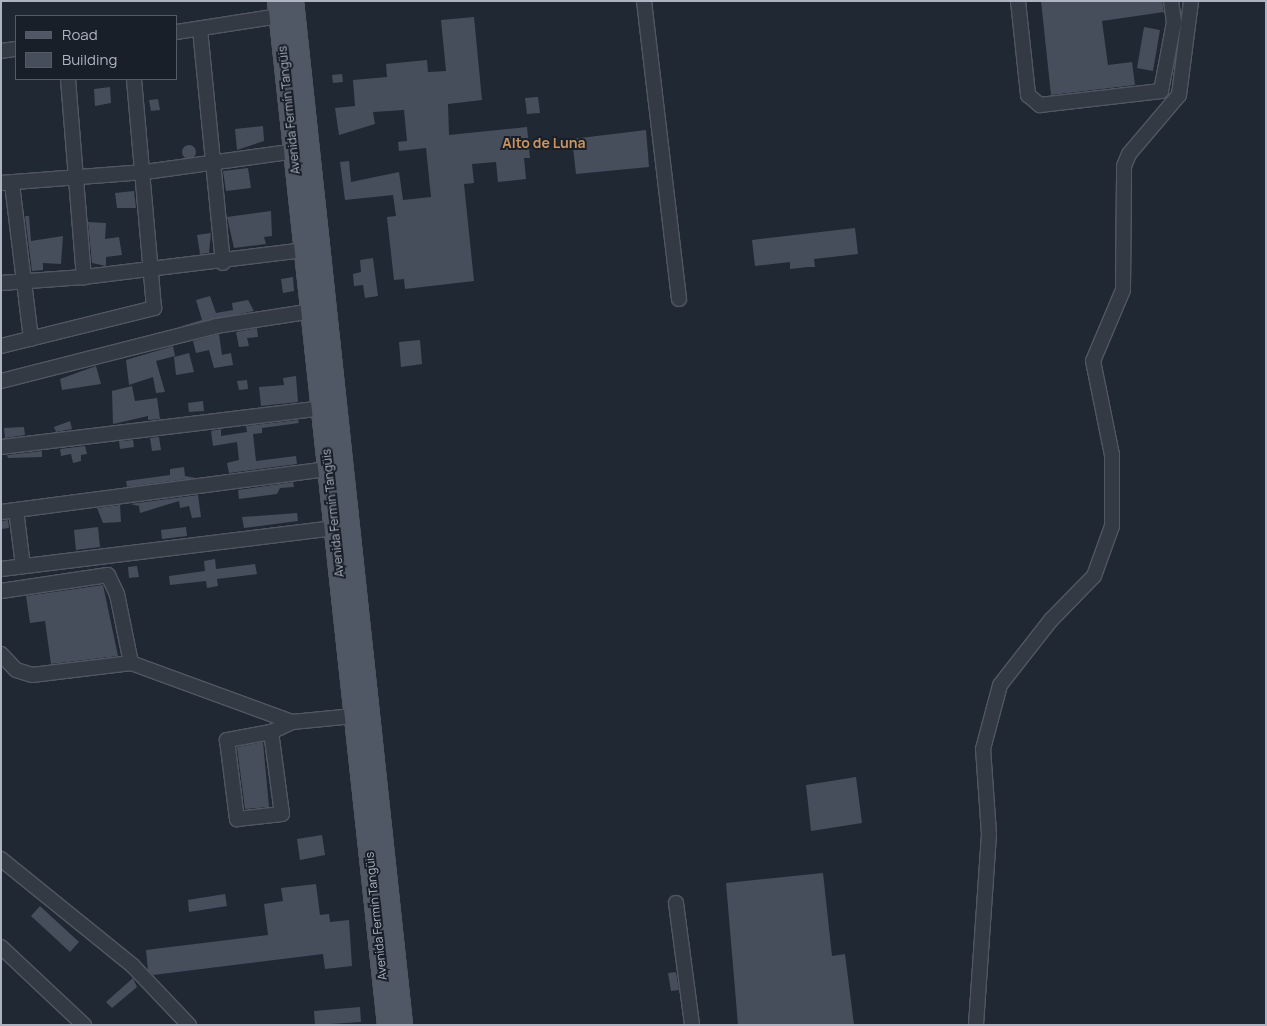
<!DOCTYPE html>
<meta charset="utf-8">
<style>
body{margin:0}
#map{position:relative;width:1267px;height:1026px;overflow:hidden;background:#202834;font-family:Manrope,sans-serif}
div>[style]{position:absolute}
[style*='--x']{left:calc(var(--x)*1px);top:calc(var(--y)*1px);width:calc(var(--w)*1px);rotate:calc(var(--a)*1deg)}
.building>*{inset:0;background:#464e5c}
.round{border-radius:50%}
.roads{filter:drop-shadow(1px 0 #515762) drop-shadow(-1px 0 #515762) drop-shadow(0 1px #515762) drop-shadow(0 -1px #515762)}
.minor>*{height:14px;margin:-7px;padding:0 7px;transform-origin:7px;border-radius:7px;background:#343a44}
.major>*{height:18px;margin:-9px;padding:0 9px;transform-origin:9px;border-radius:9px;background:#515865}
span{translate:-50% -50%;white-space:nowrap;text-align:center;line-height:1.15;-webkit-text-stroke:4px #191f29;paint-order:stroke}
.street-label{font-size:12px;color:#aeb4c1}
.neighbourhood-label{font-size:14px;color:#c99461;font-weight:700}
.frame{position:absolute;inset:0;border:2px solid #aeb4c1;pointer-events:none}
.legend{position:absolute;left:15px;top:15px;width:162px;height:65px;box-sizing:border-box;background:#191f29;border:1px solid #555b66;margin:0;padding:6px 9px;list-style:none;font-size:15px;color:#aeb4c1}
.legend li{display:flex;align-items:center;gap:10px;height:25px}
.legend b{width:25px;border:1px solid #555b66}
</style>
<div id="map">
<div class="building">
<div style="clip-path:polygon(1041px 1px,1162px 1px,1164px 12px,1102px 21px,1108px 65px,1132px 62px,1135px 85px,1051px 95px)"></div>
<div style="clip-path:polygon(474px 17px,482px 100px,448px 104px,449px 135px,527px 127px,530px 158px,524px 158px,526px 179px,498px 182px,496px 162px,472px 164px,474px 183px,464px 184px,474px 281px,405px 289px,404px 279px,394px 280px,387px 217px,396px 216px,393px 195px,345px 200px,340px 162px,349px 161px,351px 182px,399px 172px,403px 200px,431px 197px,426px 148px,399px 151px,398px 142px,407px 141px,404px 110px,373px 112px,375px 124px,339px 135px,335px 108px,355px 106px,353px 80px,387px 77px,386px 64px,427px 60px,428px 72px,446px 71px,441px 20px)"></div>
<div style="clip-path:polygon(1144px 27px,1160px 30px,1153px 71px,1137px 68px)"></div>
<div style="clip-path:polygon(342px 74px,343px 82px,333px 83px,332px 75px)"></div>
<div style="clip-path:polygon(110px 87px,111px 103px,95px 106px,94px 89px)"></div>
<div style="clip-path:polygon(538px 97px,540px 113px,527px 114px,525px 98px)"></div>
<div style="clip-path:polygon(158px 99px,160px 110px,151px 111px,149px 100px)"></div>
<div style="clip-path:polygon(263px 126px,264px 141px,237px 150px,235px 129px)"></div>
<div style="clip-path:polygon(646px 130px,649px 167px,576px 174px,572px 139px)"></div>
<div class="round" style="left:182px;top:145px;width:14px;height:14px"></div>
<div style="clip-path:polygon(248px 168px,251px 188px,226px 191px,223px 171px)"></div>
<div style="clip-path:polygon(134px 191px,136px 208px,117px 208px,115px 193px)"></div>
<div style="clip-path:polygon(271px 211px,272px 236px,264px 237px,266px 244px,234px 248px,227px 217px)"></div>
<div style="clip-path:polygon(25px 216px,29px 216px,31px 241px,63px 236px,61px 264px,43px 263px,43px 270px,32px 271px)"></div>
<div style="clip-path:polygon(88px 222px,106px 223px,105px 239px,119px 237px,122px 255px,106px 257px,106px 266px,92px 263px)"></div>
<div style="clip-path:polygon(855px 228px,858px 254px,814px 259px,815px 267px,808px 267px,790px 269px,790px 262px,755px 266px,752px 240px)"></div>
<div style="clip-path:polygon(211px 233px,209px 253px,200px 254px,197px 235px)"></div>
<div style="clip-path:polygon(373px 258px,378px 296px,365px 298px,363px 285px,354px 286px,353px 274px,361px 272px,360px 260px)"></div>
<div style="clip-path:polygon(293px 277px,294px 291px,283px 293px,281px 279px)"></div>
<div style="clip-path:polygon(210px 296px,216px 313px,233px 310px,232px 303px,248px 300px,254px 311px,178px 327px,202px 320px,196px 300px)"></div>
<div style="clip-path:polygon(257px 328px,258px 337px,247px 338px,249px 346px,239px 347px,236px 332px)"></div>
<div style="clip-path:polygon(219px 334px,222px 355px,231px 353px,233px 365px,214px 368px,209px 350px,196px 353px,193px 341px)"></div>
<div style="clip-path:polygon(420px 340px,422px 364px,401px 367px,399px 342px)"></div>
<div style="clip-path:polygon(173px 346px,175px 356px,156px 361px,165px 392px,156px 393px,153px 377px,129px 385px,126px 360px)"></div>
<div style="clip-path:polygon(189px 353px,194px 372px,176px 375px,174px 357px)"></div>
<div style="clip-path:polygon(96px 366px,101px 384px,62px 390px,60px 379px)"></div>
<div style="clip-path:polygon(296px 376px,298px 402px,261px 406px,259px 387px,284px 385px,283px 378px)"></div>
<div style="clip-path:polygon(247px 380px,248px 389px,239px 390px,237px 381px)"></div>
<div style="clip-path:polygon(132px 386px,135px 401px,157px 398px,160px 419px,148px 420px,148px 416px,113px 424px,112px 391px)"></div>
<div style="clip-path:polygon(203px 401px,204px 411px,189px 412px,188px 403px)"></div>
<div style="clip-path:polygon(298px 420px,299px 423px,262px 428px,262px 433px,253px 434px,256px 461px,296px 456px,297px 464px,229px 473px,227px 463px,239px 460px,237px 442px,213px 446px,211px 431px,221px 429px,221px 436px,247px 432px,246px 426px)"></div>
<div style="clip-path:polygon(70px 421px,72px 429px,56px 432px,54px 427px)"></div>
<div style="clip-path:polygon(24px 427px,25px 435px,5px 438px,4px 428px)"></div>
<div style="clip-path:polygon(159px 437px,161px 450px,152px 451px,150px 438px)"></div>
<div style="clip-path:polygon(133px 440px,134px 447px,120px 449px,119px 441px)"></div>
<div style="clip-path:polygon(85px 446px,87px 454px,81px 455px,81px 461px,73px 463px,71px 454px,61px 456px,60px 449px)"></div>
<div style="clip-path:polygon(42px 451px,42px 457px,8px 458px,7px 455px)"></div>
<div style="clip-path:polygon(184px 467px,185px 476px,196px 478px,127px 487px,126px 481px,170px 475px,170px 469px)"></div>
<div style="clip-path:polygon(293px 482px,294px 487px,280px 488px,277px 494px,239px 499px,238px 490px)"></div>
<div style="clip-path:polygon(198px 495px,201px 517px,192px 518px,189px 506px,180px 508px,179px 501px,140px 513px,139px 506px,130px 504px)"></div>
<div style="clip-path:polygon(120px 505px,121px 522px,103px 523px,97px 508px)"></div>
<div style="clip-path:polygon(297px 513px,298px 521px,244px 528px,242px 517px)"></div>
<div style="clip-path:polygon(8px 520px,9px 528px,1px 529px,1px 521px)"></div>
<div style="clip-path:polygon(98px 527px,100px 547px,76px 550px,74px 530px)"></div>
<div style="clip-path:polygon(186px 527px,187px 536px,162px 539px,161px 530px)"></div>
<div style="clip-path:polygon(215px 559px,216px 569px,255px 564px,257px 574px,217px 579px,218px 586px,207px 588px,206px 581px,170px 585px,169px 576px,205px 571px,204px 561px)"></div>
<div style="clip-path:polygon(137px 566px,139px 577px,129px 578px,128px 567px)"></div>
<div style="clip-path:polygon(103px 585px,118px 656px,51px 664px,45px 621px,30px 623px,26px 596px)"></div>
<div style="clip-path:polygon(263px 742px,269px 807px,245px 809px,237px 747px)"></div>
<div style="clip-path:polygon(856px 777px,862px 823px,811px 831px,806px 785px)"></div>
<div style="clip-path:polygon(322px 835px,325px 855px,300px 860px,297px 839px)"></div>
<div style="clip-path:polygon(823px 873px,832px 956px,845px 954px,854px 1025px,738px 1025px,726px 883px)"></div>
<div style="clip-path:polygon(316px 884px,320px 915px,329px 914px,330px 922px,349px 920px,352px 966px,325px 969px,323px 954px,153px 975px,148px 970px,146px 950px,268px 935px,264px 904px,283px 901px,281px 888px)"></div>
<div style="clip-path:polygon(225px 894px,227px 906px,189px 912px,188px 900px)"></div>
<div style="clip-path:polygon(40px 906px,79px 942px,70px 952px,31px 916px)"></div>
<div style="clip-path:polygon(676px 972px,679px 990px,671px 991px,668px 973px)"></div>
<div style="clip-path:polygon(133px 978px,137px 987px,112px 1008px,106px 1002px)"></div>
<div style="clip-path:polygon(360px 1007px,361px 1022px,315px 1025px,314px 1011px)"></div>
</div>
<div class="roads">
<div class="minor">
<div style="--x:644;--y:1;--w:300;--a:83.3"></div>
<div style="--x:1018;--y:1;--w:95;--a:83.9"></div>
<div style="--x:1028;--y:95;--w:16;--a:40"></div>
<div style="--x:1040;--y:105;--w:122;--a:-6.6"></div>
<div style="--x:1161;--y:91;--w:70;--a:-79.3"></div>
<div style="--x:1174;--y:22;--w:21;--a:-98"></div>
<div style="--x:200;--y:29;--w:235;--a:84.4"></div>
<div style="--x:176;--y:32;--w:104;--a:-8.8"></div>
<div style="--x:1;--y:51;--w:15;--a:-8"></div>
<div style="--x:68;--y:79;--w:199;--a:85.4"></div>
<div style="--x:84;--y:277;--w:222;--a:-7"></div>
<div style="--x:1;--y:183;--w:144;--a:-4.4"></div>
<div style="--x:145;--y:172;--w:161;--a:-7.9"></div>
<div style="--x:12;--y:184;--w:156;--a:83"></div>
<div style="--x:1;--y:283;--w:83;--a:-4.1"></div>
<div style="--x:1;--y:346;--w:158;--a:-13.9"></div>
<div style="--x:154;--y:308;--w:230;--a:-95"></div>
<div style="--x:1;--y:381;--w:222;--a:-14.3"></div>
<div style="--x:216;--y:326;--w:104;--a:-8.8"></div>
<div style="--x:1;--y:447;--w:322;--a:-6.9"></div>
<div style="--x:16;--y:510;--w:56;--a:82.9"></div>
<div style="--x:1;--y:512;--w:330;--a:-7.5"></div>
<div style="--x:1;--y:569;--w:336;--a:-7"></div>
<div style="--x:1;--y:591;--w:108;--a:-8.5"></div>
<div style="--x:108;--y:575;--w:21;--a:65"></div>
<div style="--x:117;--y:594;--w:70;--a:78.5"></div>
<div style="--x:1;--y:654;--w:22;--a:47"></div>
<div style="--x:16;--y:670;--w:17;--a:17"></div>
<div style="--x:32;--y:675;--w:100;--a:-6.9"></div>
<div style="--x:131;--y:663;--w:171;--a:20.1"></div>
<div style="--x:292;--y:722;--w:62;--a:-5.5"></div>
<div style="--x:271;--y:732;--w:45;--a:169.7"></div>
<div style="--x:227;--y:740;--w:80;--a:82.8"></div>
<div style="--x:237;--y:819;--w:45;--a:-6.3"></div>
<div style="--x:282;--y:814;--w:83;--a:-97.6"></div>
<div style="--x:271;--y:732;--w:23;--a:-25"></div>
<div style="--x:1;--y:859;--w:169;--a:39"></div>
<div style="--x:132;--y:965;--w:83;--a:46.5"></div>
<div style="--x:676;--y:903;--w:123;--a:82.5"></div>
<div style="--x:1;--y:947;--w:114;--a:43.2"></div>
<div style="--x:976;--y:1025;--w:191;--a:-86.1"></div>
<div style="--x:989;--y:834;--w:85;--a:-94"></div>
<div style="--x:983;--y:749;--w:66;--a:-75.1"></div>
<div style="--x:1000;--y:685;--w:83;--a:-51.9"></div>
<div style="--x:1051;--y:620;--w:62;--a:-45.7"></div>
<div style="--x:1094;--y:576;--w:53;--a:-70.2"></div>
<div style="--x:1112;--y:526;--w:71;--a:-90"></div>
<div style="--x:1112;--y:455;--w:96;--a:-101.4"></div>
<div style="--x:1093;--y:361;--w:77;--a:-67.1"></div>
<div style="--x:1123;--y:290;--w:124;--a:-89.5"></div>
<div style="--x:1124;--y:166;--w:13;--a:-67"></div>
<div style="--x:1129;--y:154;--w:77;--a:-49.7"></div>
<div style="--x:1179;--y:95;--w:95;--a:-82.7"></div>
</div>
<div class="major">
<div style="--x:277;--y:1;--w:1030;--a:83.87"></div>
<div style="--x:294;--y:1;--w:1030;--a:83.92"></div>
</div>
</div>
<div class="street-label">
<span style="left:289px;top:110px;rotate:-96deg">Avenida Fermín Tangüis</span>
<span style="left:333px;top:513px;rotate:-96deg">Avenida Fermín Tangüis</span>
<span style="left:376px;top:916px;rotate:-96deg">Avenida Fermín Tangüis</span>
</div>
<div class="neighbourhood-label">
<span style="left:544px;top:143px">Alto de Luna</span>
</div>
<div class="frame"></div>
<ul class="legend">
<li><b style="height:6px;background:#515865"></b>Road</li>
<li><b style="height:14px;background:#464e5c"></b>Building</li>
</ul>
</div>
